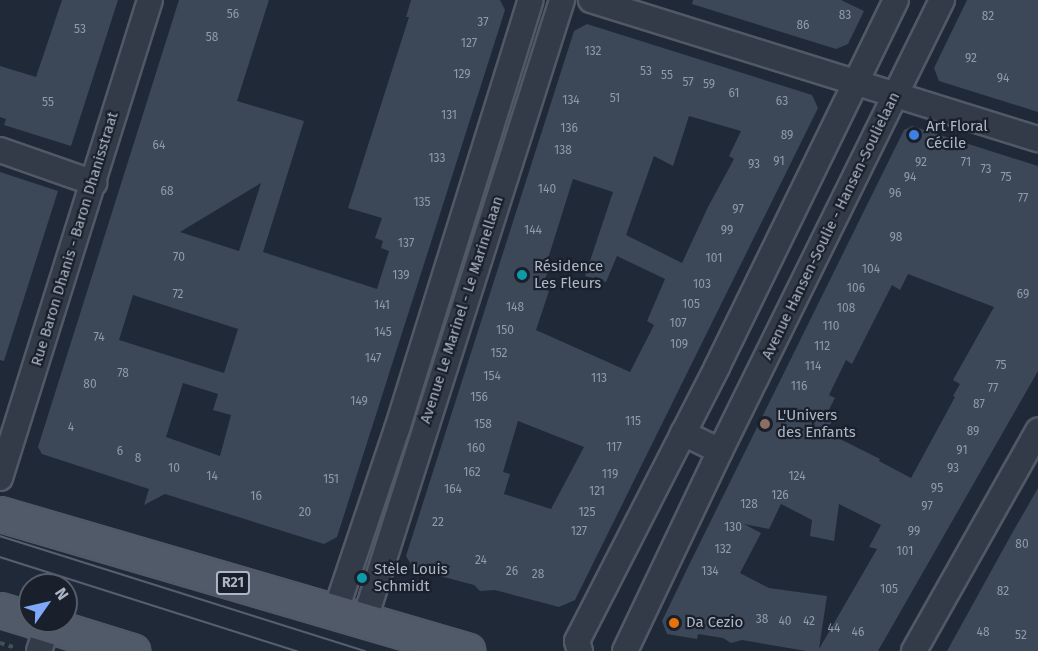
<!DOCTYPE html>
<meta charset="utf-8">
<style>
body{margin:0}
#map{position:relative;width:1038px;height:651px;overflow:hidden;background:#202938;font-family:"Fira Sans",sans-serif}
div>[style]{position:absolute}
[style*='--x']{left:calc(var(--x)*1px);top:calc(var(--y)*1px);width:calc(var(--w)*1px);rotate:calc(var(--a)*1deg)}
.green>*{inset:0;background:#223539}
.building>*{inset:0;background:#3c4758}
.path>*{height:4px;margin-top:-2px;transform-origin:0;background:repeating-linear-gradient(90deg,#3f5256 0 4.5px,transparent 0 9px)}
.roads{filter:drop-shadow(2px 0 #515966) drop-shadow(-2px 0 #515966) drop-shadow(0 2px #515966) drop-shadow(0 -2px #515966)}
.street>*{height:24px;margin:-12px;padding:0 12px;transform-origin:12px;border-radius:12px;background:#333b48}
.primary>*{height:33px;margin:-16.5px;padding:0 16.5px;transform-origin:16.5px;border-radius:16.5px;background:#515a68}
.tram>*{height:1.5px;margin:-0.75px;padding:0 0.75px;transform-origin:0.75px;border-radius:0.75px;background:#555f6f}
.dots>*{width:16px;height:16px;translate:-50% -50%;box-sizing:border-box;border:3px solid #19202c;border-radius:50%}
span{translate:-50% -50%;white-space:nowrap;text-align:center;line-height:1.15;-webkit-text-stroke:4.5px #19202c;paint-order:stroke}
.number-label{font-size:12px;color:#929aaa}
.number-label span{-webkit-text-stroke-width:0}
.shield-label span{padding:2px 4px;background:#19202c;border:2px solid;border-radius:4px;-webkit-text-stroke-width:0}
.shield-label{font-size:14px;color:#aeb6c5;font-weight:700}
.poi-label{font-size:15px;color:#aeb6c5}
.left{translate:0 -50%;text-align:left}
.street-label{font-size:15px;color:#aeb6c5}
.north{position:absolute;left:18px;top:573px;width:60px;height:60px;box-sizing:border-box;background:#19202c;border:2px solid #555c69;border-radius:50%;rotate:56deg;font-size:16px;font-weight:700;line-height:24px;text-align:center;color:#aeb6c5}
.north::after{content:'';display:block;margin:auto;width:21px;height:27px;background:#7fa9f8;clip-path:polygon(50% 0,100% 100%,50% 72%,0 100%)}
</style>
<div id="map">
<div class="green">
<div style="clip-path:polygon(534px 15px,548px 19px,476px 241px,465px 238px)"></div>
<div style="clip-path:polygon(462px 247px,473px 250px,415px 430px,405px 427px)"></div>
<div style="clip-path:polygon(402px 436px,413px 439px,367px 583px,356px 579px)"></div>
</div>
<div class="building">
<div style="clip-path:polygon(62px 0,118px 0,71px 146px,4px 125px,6px 119px,0 117px,0 66px,36px 77px)"></div>
<div style="clip-path:polygon(evenodd,179px 0,269px 0,237px 101px,304px 121px,263px 252px,377px 289px,389px 251px,381px 248px,383px 241px,375px 238px,382px 218px,348px 208px,409px 17px,406px 17px,411px 0,500px 0,505px 10px,337px 537px,324px 544px,165px 494px,144px 505px,149px 489px,42px 454px,38px 447px,179px 0,261px 183px,239px 251px,180px 232px,261px 183px,179px 0,133px 295px,238px 329px,224px 373px,119px 340px,133px 295px,179px 0,183px 383px,218px 394px,213px 410px,231px 415px,220px 456px,166px 437px,183px 383px)"></div>
<div style="clip-path:polygon(693px 0,841px 0,864px 11px,848px 44px,836px 49px,692px 4px)"></div>
<div style="clip-path:polygon(967px 0,1038px 0,1038px 112px,939px 81px,934px 68px)"></div>
<div style="clip-path:polygon(evenodd,587px 24px,812px 95px,818px 108px,575px 600px,559px 607px,495px 590px,480px 591px,474px 585px,414px 569px,406px 556px,574px 31px,587px 24px,689px 116px,741px 131px,729px 156px,734px 159px,708px 207px,682px 263px,626px 235px,654px 156px,673px 166px,689px 116px,587px 24px,573px 179px,613px 192px,585px 276px,606px 282px,617px 256px,665px 279px,647px 321px,654px 325px,630px 372px,536px 330px,549px 291px,542px 289px,550px 264px,547px 262px,573px 179px,587px 24px,518px 421px,584px 447px,551px 509px,504px 494px,510px 474px,503px 472px,518px 421px)"></div>
<div style="clip-path:polygon(evenodd,912px 126px,1038px 166px,1038px 371px,878px 651px,806px 651px,742px 640px,731px 643px,723px 638px,698px 634px,697px 639px,667px 634px,662px 621px,689px 565px,904px 130px,912px 126px,908px 274px,994px 307px,953px 380px,960px 384px,953px 396px,955px 397px,911px 478px,879px 461px,880px 459px,826px 432px,832px 421px,825px 417px,835px 398px,829px 395px,846px 360px,852px 364px,892px 285px,900px 290px,908px 274px,912px 126px,781px 504px,812px 520px,810px 536px,834px 541px,839px 504px,881px 525px,869px 547px,877px 549px,819px 649px,827px 596px,769px 588px,740px 573px,761px 533px,744px 524px,769px 529px,781px 504px)"></div>
<div style="clip-path:polygon(0 172px,58px 191px,4px 361px,0 360px)"></div>
<div style="clip-path:polygon(1038px 488px,1038px 651px,947px 651px,1011px 535px)"></div>
</div>
<div class="path">
<div style="--x:0;--y:643;--w:17;--a:17"></div>
</div>
<div class="roads">
<div class="street">
<div style="--x:591;--y:0;--w:468;--a:17.3"></div>
<div style="--x:0;--y:150;--w:100;--a:19.3"></div>
<div style="--x:683;--y:433;--w:41;--a:25.9"></div>
<div style="--x:0;--y:478;--w:501;--a:-72.58"></div>
<div style="--x:335;--y:613;--w:194;--a:-71.4"></div>
<div style="--x:397;--y:429;--w:449;--a:-72.7"></div>
<div style="--x:364;--y:622;--w:653;--a:-72.34"></div>
<div style="--x:39;--y:651;--w:28;--a:-71"></div>
<div style="--x:580;--y:651;--w:10;--a:-107"></div>
<div style="--x:577;--y:641;--w:308;--a:-62.9"></div>
<div style="--x:717;--y:367;--w:408;--a:-64"></div>
<div style="--x:625;--y:651;--w:221;--a:-64.6"></div>
<div style="--x:720;--y:451;--w:503;--a:-63.79"></div>
<div style="--x:914;--y:651;--w:253;--a:-60.6"></div>
</div>
<div class="primary">
<div style="--x:0;--y:514;--w:487;--a:16.3"></div>
<div style="--x:0;--y:610;--w:31;--a:17"></div>
<div style="--x:35;--y:621;--w:102;--a:17.2"></div>
</div>
</div>
<div class="tram">
<div style="--x:0;--y:536;--w:383;--a:17.5"></div>
<div style="--x:0;--y:557;--w:312;--a:17.6"></div>
</div>
<div class="dots">
<div style="left:914px;top:135px;background:#3f7fe0"></div>
<div style="left:522px;top:275px;background:#0f9aa8"></div>
<div style="left:765px;top:424px;background:#8d6e63"></div>
<div style="left:362px;top:578px;background:#0f9aa8"></div>
<div style="left:674px;top:623px;background:#e8710a"></div>
</div>
<div class="number-label">
<span style="left:233px;top:15px">56</span>
<span style="left:845px;top:16px">83</span>
<span style="left:988px;top:17px">82</span>
<span style="left:483px;top:23px">37</span>
<span style="left:803px;top:26px">86</span>
<span style="left:80px;top:30px">53</span>
<span style="left:212px;top:38px">58</span>
<span style="left:469px;top:44px">127</span>
<span style="left:593px;top:52px">132</span>
<span style="left:971px;top:59px">92</span>
<span style="left:646px;top:72px">53</span>
<span style="left:462px;top:75px">129</span>
<span style="left:667px;top:76px">55</span>
<span style="left:1003px;top:79px">94</span>
<span style="left:688px;top:83px">57</span>
<span style="left:709px;top:85px">59</span>
<span style="left:734px;top:94px">61</span>
<span style="left:615px;top:99px">51</span>
<span style="left:571px;top:101px">134</span>
<span style="left:782px;top:102px">63</span>
<span style="left:48px;top:103px">55</span>
<span style="left:449px;top:116px">131</span>
<span style="left:569px;top:129px">136</span>
<span style="left:787px;top:136px">89</span>
<span style="left:159px;top:146px">64</span>
<span style="left:563px;top:151px">138</span>
<span style="left:437px;top:159px">133</span>
<span style="left:779px;top:162px">91</span>
<span style="left:921px;top:163px">92</span>
<span style="left:966px;top:163px">71</span>
<span style="left:754px;top:165px">93</span>
<span style="left:986px;top:170px">73</span>
<span style="left:910px;top:178px">94</span>
<span style="left:1006px;top:178px">75</span>
<span style="left:547px;top:190px">140</span>
<span style="left:167px;top:192px">68</span>
<span style="left:895px;top:194px">96</span>
<span style="left:1023px;top:199px">77</span>
<span style="left:422px;top:203px">135</span>
<span style="left:738px;top:210px">97</span>
<span style="left:533px;top:231px">144</span>
<span style="left:727px;top:231px">99</span>
<span style="left:896px;top:238px">98</span>
<span style="left:406px;top:244px">137</span>
<span style="left:179px;top:258px">70</span>
<span style="left:714px;top:259px">101</span>
<span style="left:871px;top:270px">104</span>
<span style="left:401px;top:276px">139</span>
<span style="left:702px;top:285px">103</span>
<span style="left:856px;top:289px">106</span>
<span style="left:178px;top:295px">72</span>
<span style="left:1023px;top:295px">69</span>
<span style="left:691px;top:305px">105</span>
<span style="left:382px;top:306px">141</span>
<span style="left:515px;top:308px">148</span>
<span style="left:846px;top:309px">108</span>
<span style="left:678px;top:324px">107</span>
<span style="left:831px;top:327px">110</span>
<span style="left:505px;top:331px">150</span>
<span style="left:383px;top:333px">145</span>
<span style="left:99px;top:338px">74</span>
<span style="left:679px;top:345px">109</span>
<span style="left:822px;top:347px">112</span>
<span style="left:499px;top:354px">152</span>
<span style="left:373px;top:359px">147</span>
<span style="left:1001px;top:366px">75</span>
<span style="left:813px;top:367px">114</span>
<span style="left:123px;top:374px">78</span>
<span style="left:492px;top:377px">154</span>
<span style="left:599px;top:379px">113</span>
<span style="left:90px;top:385px">80</span>
<span style="left:799px;top:387px">116</span>
<span style="left:993px;top:389px">77</span>
<span style="left:479px;top:398px">156</span>
<span style="left:359px;top:402px">149</span>
<span style="left:979px;top:405px">87</span>
<span style="left:633px;top:422px">115</span>
<span style="left:483px;top:425px">158</span>
<span style="left:71px;top:428px">4</span>
<span style="left:973px;top:432px">89</span>
<span style="left:614px;top:448px">117</span>
<span style="left:476px;top:449px">160</span>
<span style="left:962px;top:451px">91</span>
<span style="left:120px;top:452px">6</span>
<span style="left:138px;top:459px">8</span>
<span style="left:174px;top:469px">10</span>
<span style="left:953px;top:469px">93</span>
<span style="left:472px;top:473px">162</span>
<span style="left:610px;top:475px">119</span>
<span style="left:212px;top:477px">14</span>
<span style="left:797px;top:477px">124</span>
<span style="left:331px;top:480px">151</span>
<span style="left:937px;top:489px">95</span>
<span style="left:453px;top:490px">164</span>
<span style="left:597px;top:492px">121</span>
<span style="left:780px;top:496px">126</span>
<span style="left:256px;top:497px">16</span>
<span style="left:749px;top:505px">128</span>
<span style="left:927px;top:507px">97</span>
<span style="left:305px;top:513px">20</span>
<span style="left:587px;top:513px">125</span>
<span style="left:438px;top:523px">22</span>
<span style="left:733px;top:528px">130</span>
<span style="left:579px;top:532px">127</span>
<span style="left:914px;top:532px">99</span>
<span style="left:1022px;top:545px">80</span>
<span style="left:723px;top:550px">132</span>
<span style="left:905px;top:552px">101</span>
<span style="left:481px;top:561px">24</span>
<span style="left:512px;top:572px">26</span>
<span style="left:710px;top:572px">134</span>
<span style="left:538px;top:575px">28</span>
<span style="left:889px;top:590px">105</span>
<span style="left:1003px;top:592px">82</span>
<span style="left:762px;top:620px">38</span>
<span style="left:785px;top:622px">40</span>
<span style="left:809px;top:622px">42</span>
<span style="left:834px;top:629px">44</span>
<span style="left:858px;top:633px">46</span>
<span style="left:983px;top:633px">48</span>
<span style="left:1021px;top:636px">52</span>
</div>
<div class="shield-label">
<span style="left:233px;top:583px">R21</span>
</div>
<div class="poi-label">
<span class="left" style="left:926px;top:135px">Art Floral<br>Cécile</span>
<span class="left" style="left:534px;top:275px">Résidence<br>Les Fleurs</span>
<span class="left" style="left:777px;top:424px">L'Univers<br>des Enfants</span>
<span class="left" style="left:374px;top:578px">Stèle Louis<br>Schmidt</span>
<span class="left" style="left:686px;top:623px">Da Cezio</span>
</div>
<div class="street-label">
<span style="left:831px;top:226px;rotate:-64deg">Avenue Hansen-Soulie - Hansen-Soulielaan</span>
<span style="left:75px;top:239px;rotate:-73deg">Rue Baron Dhanis - Baron Dhanisstraat</span>
<span style="left:462px;top:310px;rotate:-72deg">Avenue Le Marinel - Le Marinellaan</span>
</div>
<div class="north">N</div>
</div>
